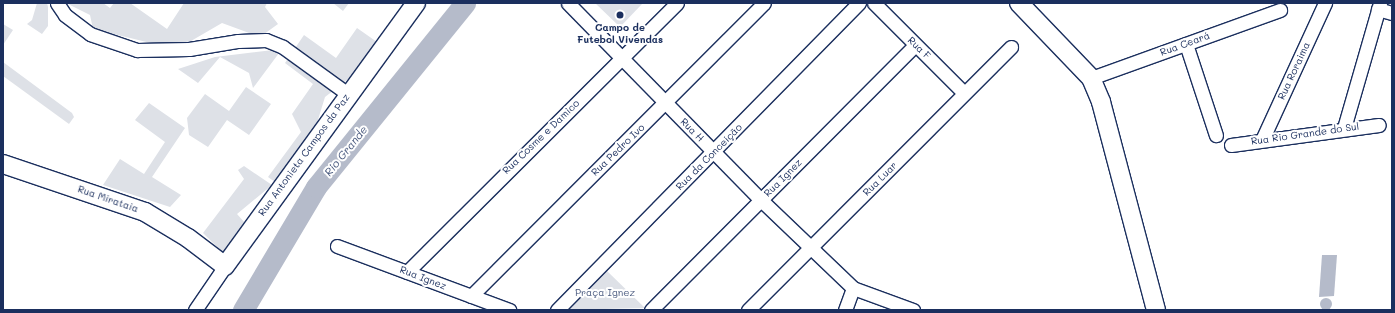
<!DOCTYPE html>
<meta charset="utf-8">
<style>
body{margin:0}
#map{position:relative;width:1395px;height:313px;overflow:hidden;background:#fff;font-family:Mali,sans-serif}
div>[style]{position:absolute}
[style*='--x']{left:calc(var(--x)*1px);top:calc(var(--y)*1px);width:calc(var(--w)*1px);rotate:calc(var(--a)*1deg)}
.green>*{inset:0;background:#dee1e7}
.water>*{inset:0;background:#b5bbca}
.round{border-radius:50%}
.river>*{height:21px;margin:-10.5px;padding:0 10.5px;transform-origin:10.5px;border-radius:10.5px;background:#b5bbca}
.roads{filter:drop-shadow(1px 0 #1b2f5e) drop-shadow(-1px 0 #1b2f5e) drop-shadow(0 1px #1b2f5e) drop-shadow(0 -1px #1b2f5e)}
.street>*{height:13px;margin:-6.5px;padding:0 6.5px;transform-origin:6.5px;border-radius:6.5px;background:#fff}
.secondary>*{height:18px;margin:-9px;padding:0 9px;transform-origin:9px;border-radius:9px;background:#fff}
.dots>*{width:11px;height:11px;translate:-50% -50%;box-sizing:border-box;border:2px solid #fff;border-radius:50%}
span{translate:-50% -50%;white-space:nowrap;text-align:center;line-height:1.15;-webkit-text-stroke:4px #fff;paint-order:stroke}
.poi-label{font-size:10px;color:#1b2f5e;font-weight:700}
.street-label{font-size:10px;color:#1b2f5e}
.park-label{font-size:10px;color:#4c5c80}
.water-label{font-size:11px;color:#49597e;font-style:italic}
.frame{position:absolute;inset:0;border:4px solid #1b2f5e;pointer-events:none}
</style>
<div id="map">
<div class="green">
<div style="clip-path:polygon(37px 3px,47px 3px,48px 7px,48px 26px,42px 34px,27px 24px,32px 20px)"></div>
<div style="clip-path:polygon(66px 3px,103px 3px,110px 8px,114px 3px,130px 3px,167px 29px,184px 3px,267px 3px,265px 7px,278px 24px,260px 37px,222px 23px,191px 41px,163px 46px,93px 29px,90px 15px)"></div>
<div style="clip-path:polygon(333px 3px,349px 3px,343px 11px)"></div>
<div style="clip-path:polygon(595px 3px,643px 3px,620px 27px)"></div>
<div style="clip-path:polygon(3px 24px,13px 30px,3px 45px)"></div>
<div style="clip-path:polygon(357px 28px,377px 42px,351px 77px,325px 97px,317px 123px,275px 182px,268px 177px,301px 132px,292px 114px,313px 84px,285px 63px,304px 35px,336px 58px)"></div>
<div style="clip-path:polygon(282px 49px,253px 88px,249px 73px,220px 57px,198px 83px,178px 69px,215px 57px)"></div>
<div style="clip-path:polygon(3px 62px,72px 113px,74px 117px,69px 124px,3px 76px)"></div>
<div style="clip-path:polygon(246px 87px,271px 104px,249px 135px,227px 120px,208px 147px,189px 135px,187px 118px,205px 94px,229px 111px)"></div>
<div style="clip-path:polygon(149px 103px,185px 128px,152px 177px,181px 195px,170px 207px,103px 185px,120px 159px,144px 174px,165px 142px,135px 120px)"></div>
<div style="clip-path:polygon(244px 166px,272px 185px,237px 214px,245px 223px,224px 254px,203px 233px,244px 179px,238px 170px)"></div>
<div style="clip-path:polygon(605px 269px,645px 308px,564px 310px)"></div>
</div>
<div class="water">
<div style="clip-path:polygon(1322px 255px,1337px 255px,1334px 296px,1319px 297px)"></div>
<div class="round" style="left:1320px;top:298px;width:12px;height:12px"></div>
</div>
<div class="river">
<div style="--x:243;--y:310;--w:143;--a:-59.3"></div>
<div style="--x:316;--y:187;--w:237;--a:-51"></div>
</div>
<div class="roads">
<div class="street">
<div style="--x:57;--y:3;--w:14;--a:56"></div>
<div style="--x:65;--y:15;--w:31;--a:37"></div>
<div style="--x:90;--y:34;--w:50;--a:18.8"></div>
<div style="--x:137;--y:50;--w:52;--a:-1.1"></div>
<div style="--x:189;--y:49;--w:50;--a:-9.3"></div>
<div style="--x:238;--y:41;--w:28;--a:-2"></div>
<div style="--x:266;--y:40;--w:18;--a:22"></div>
<div style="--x:283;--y:47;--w:80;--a:35.9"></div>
<div style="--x:568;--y:3;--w:276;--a:45.6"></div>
<div style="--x:761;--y:200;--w:127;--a:43.7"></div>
<div style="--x:853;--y:288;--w:64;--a:20.1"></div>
<div style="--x:874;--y:3;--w:127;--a:45"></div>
<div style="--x:1378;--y:9;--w:15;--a:16"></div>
<div style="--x:1186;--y:44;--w:96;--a:71.8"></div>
<div style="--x:1091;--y:78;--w:201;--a:-19.8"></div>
<div style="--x:1344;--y:128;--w:130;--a:-73.9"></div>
<div style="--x:1262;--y:140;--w:151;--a:-65.3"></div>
<div style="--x:1231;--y:145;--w:149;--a:-7.7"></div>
<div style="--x:337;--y:246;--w:184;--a:20.4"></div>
<div style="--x:407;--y:272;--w:381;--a:-44.9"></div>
<div style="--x:471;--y:296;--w:414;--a:-45"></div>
<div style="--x:195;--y:310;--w:53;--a:-55.7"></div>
<div style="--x:557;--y:310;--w:431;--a:-45.5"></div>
<div style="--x:651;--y:310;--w:374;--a:-45.1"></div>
<div style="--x:748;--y:310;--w:372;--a:-45"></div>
<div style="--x:845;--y:310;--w:23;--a:-70"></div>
</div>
<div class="secondary">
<div style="--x:1019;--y:3;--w:104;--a:46.2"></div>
<div style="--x:1091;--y:78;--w:26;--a:67"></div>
<div style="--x:1101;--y:102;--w:215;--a:75.2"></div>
<div style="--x:3;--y:164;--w:150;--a:18.7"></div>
<div style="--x:145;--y:212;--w:50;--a:31.2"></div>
<div style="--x:188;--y:238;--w:46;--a:37.1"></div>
<div style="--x:225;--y:266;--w:325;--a:-54"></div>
</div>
</div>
<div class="dots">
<div style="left:620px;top:15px;background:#1b2f5e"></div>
</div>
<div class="poi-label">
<span style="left:620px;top:33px">Campo de<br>Futebol Vivendas</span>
</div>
<div class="street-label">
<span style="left:1185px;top:44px;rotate:-20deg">Rua Ceará</span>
<span style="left:919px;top:48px;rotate:44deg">Rua F</span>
<span style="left:1294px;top:71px;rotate:-65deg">Rua Roraima</span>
<span style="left:692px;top:130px;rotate:45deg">Rua H</span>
<span style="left:1305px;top:134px;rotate:-8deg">Rua Rio Grande do Sul</span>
<span style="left:541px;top:137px;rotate:-44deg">Rua Cosme e Damico</span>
<span style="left:618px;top:150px;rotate:-44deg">Rua Pedro Ivo</span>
<span style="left:304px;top:155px;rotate:-54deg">Rua Antonieta Campos da Paz</span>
<span style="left:709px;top:157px;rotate:-45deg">Rua da Conceição</span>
<span style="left:783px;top:178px;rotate:-45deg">Rua Ignez</span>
<span style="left:880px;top:179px;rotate:-45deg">Rua Luar</span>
<span style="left:108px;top:199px;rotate:19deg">Rua Mirataia</span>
<span style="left:423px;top:278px;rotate:21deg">Rua Ignez</span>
</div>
<div class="park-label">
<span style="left:605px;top:293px">Praça Ignez</span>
</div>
<div class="water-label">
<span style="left:346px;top:151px;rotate:-51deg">Rio Grande</span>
</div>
<div class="frame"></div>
</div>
